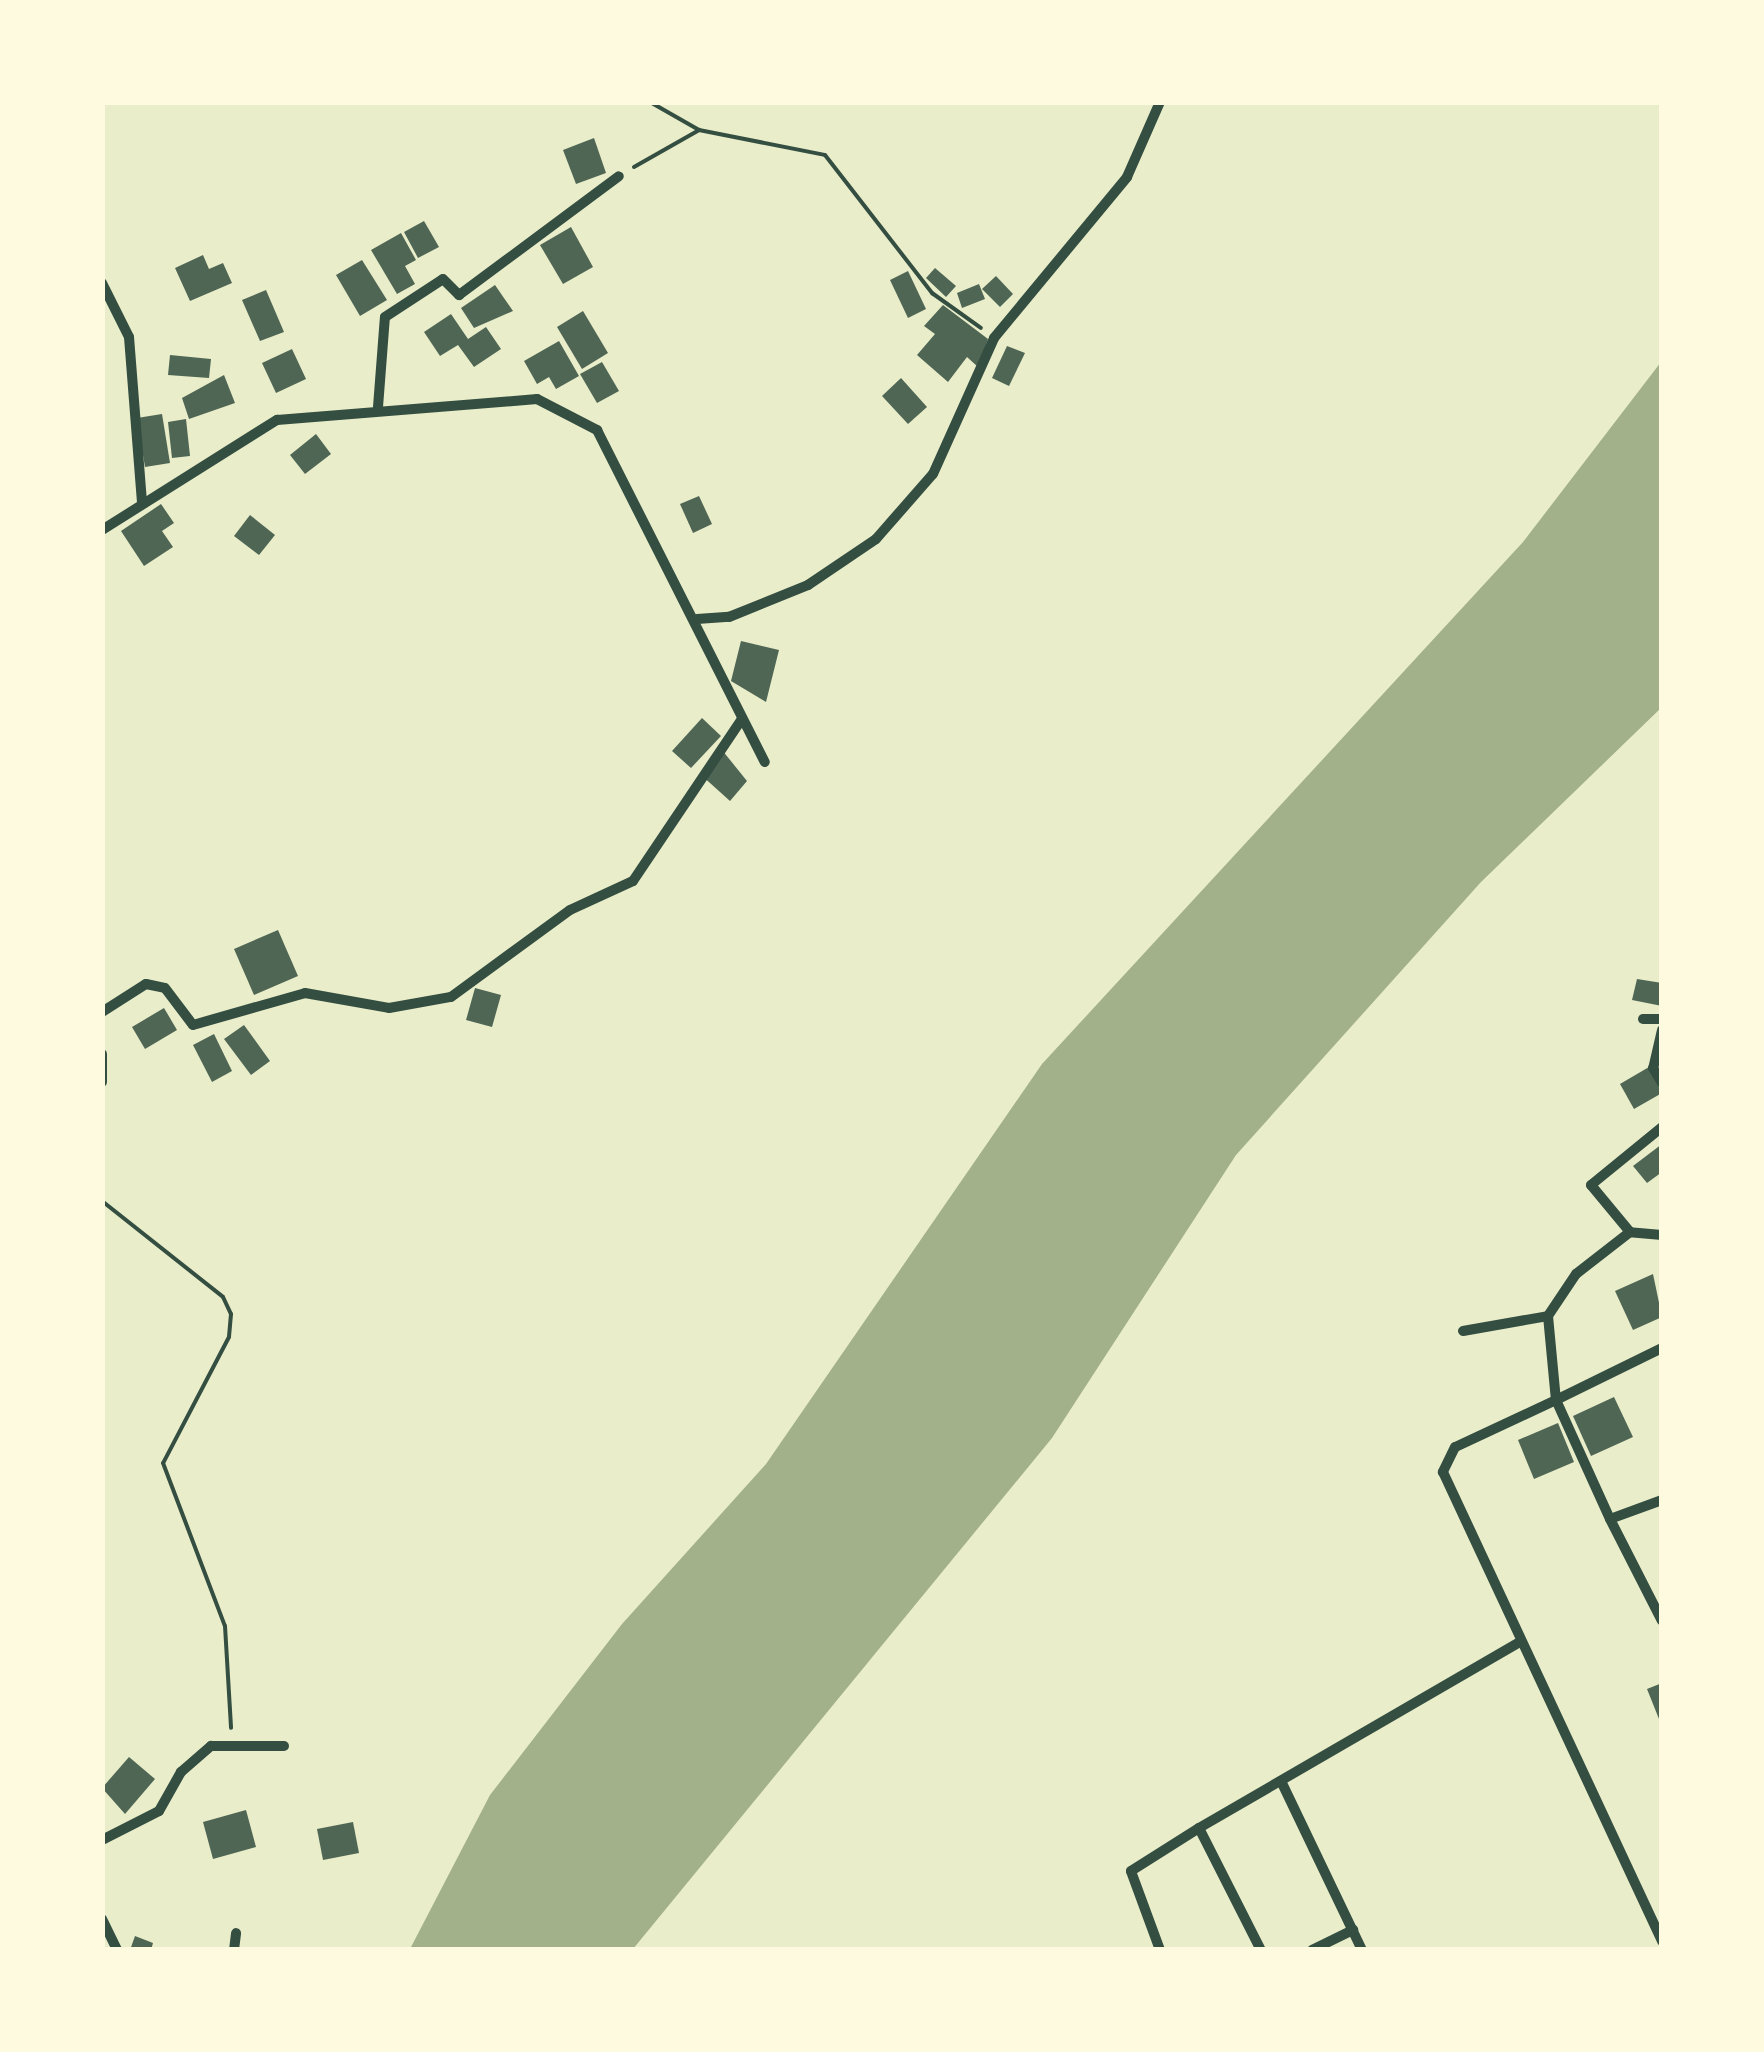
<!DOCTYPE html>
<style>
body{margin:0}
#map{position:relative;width:1764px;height:2052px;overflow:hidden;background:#e9edc9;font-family:Overpass,sans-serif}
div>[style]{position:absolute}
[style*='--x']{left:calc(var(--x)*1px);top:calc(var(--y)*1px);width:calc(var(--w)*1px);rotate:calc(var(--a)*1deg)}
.water>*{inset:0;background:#a3b18a}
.building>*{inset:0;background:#4f6655}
.path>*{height:4px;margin:-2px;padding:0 2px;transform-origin:2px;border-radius:2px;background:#344e41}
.minor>*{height:10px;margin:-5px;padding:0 5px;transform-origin:5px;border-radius:5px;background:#344e41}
span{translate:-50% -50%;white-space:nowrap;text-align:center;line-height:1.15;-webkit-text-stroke:10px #fefae0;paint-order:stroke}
.frame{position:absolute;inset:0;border:105px solid #fefae0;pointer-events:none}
</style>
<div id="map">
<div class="water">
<div style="clip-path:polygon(1661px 362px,1661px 708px,1481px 882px,1236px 1155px,1052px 1438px,633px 1949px,410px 1949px,490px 1795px,622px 1624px,766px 1464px,1042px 1064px,1523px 542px)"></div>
</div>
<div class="building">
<div style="clip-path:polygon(594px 138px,606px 173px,576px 184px,563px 150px)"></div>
<div style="clip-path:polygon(424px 221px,439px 247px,418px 258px,404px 232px)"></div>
<div style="clip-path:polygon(571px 227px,593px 267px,563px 284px,540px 245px)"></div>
<div style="clip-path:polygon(401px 233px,416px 260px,405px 266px,415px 284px,397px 294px,371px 250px)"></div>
<div style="clip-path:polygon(203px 255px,209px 269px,223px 263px,232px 283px,190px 301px,175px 268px)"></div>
<div style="clip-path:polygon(362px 260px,387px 300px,360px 316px,336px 275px)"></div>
<div style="clip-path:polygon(935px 268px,956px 286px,946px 297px,926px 278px)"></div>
<div style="clip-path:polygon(908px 271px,926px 309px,908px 318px,890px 280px)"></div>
<div style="clip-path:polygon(996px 276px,1013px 294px,1000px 307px,982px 289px)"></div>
<div style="clip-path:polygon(979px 284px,985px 299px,962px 308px,957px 293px)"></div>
<div style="clip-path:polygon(495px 285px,513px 311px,474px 328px,461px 308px)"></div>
<div style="clip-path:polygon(266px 290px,284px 332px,260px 341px,242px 300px)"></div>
<div style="clip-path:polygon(943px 305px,988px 339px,978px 367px,967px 357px,948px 382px,917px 355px,935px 334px,924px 326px)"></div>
<div style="clip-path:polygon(583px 311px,608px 353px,582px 369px,557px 327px)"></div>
<div style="clip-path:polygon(451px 314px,468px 339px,486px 327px,501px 349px,474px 367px,458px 345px,440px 356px,424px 332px)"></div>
<div style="clip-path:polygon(559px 341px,579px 376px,556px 389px,549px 377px,537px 384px,524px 361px)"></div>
<div style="clip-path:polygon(1007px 346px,1025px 353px,1009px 386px,992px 378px)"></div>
<div style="clip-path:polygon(292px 349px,306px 379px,276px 393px,262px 363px)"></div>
<div style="clip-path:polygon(170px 355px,211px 359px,209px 378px,168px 375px)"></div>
<div style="clip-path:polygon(602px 362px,619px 391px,597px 403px,580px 374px)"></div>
<div style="clip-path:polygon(224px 375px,235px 403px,189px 419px,182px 398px)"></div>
<div style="clip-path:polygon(901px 378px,927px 407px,908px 424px,882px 396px)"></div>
<div style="clip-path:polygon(162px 414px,170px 463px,145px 467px,137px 418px)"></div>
<div style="clip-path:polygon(186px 419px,190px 456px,172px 458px,168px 422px)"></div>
<div style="clip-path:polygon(316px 434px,331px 454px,305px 474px,290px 455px)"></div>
<div style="clip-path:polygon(699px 496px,712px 524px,693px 533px,680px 504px)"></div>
<div style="clip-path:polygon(161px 504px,174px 523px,162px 531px,173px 547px,144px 566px,121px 531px)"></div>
<div style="clip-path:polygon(250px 515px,275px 535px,259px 555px,234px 536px)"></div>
<div style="clip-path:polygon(741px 641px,779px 650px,766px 702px,731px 681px)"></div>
<div style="clip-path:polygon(702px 718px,721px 736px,691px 768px,672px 751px)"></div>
<div style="clip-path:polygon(722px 750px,747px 781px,730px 801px,700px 774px)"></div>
<div style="clip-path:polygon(278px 930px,298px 976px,254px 995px,234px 949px)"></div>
<div style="clip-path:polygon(1637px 979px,1662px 983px,1662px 1006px,1632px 1000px)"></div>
<div style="clip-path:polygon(475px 988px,501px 995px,492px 1027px,466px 1020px)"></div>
<div style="clip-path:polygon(164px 1008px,177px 1030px,145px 1049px,132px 1027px)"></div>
<div style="clip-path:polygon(244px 1025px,270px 1061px,251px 1075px,224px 1039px)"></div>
<div style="clip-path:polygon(214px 1034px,232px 1071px,212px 1082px,193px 1045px)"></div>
<div style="clip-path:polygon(1649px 1067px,1662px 1093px,1634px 1109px,1620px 1084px)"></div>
<div style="clip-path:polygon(1662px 1144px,1662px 1172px,1647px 1183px,1633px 1166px)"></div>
<div style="clip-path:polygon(1653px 1274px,1662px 1317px,1633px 1330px,1615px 1291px)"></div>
<div style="clip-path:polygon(1614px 1397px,1633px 1437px,1591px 1456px,1573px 1416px)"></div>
<div style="clip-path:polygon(1558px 1423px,1574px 1462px,1534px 1479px,1518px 1440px)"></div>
<div style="clip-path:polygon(1662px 1683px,1662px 1724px,1661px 1724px,1647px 1689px)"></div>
<div style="clip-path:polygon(129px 1757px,155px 1779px,125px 1814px,102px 1788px)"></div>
<div style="clip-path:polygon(246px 1810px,256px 1847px,213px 1859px,203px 1822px)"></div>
<div style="clip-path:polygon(353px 1822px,359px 1853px,323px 1860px,317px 1829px)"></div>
<div style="clip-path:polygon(135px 1936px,153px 1943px,151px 1950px,130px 1950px)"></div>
</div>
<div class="path">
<div style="--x:650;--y:102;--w:56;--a:29.7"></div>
<div style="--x:699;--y:130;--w:128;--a:11.2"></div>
<div style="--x:825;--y:155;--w:175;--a:52.2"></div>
<div style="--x:932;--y:293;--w:60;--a:35.5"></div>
<div style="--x:634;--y:167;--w:75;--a:-29.6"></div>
<div style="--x:102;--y:1201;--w:154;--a:38.4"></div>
<div style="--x:223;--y:1297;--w:19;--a:65"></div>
<div style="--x:231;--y:1314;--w:23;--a:95"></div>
<div style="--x:229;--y:1337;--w:142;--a:117.6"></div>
<div style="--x:163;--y:1463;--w:174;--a:69.2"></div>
<div style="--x:225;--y:1626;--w:102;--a:86.6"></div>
</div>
<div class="minor">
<div style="--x:102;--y:283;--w:60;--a:63.4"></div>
<div style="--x:129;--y:337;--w:167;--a:85.5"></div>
<div style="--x:378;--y:407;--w:90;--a:-85.6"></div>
<div style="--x:385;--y:317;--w:69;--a:-33.2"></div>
<div style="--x:443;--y:279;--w:23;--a:45"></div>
<div style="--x:459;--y:295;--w:199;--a:-36.6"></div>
<div style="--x:102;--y:530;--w:207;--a:-32.2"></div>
<div style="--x:277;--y:420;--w:261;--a:-4.6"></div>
<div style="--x:537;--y:399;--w:68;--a:27.3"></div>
<div style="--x:597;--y:430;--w:372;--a:63.2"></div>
<div style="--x:697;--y:619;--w:32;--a:-4"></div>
<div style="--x:729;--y:617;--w:85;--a:-22.1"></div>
<div style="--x:808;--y:585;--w:82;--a:-34.1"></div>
<div style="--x:876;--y:539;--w:86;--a:-48.8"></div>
<div style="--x:933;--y:474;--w:149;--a:-65.8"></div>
<div style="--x:994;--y:338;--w:209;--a:-50.4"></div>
<div style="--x:1127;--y:177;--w:82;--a:-66.3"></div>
<div style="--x:102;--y:1012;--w:52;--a:-32.5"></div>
<div style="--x:146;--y:984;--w:19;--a:12"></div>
<div style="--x:165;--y:988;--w:46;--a:52.9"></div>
<div style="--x:193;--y:1025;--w:116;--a:-15.9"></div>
<div style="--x:305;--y:993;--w:85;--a:10.1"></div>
<div style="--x:389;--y:1008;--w:63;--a:-10.1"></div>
<div style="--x:451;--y:997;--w:147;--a:-36.2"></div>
<div style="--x:570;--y:910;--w:69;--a:-24.7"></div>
<div style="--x:633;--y:881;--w:194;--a:-56.1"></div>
<div style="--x:1643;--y:1019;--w:19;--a:0"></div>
<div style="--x:1662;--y:1030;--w:39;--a:103"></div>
<div style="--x:1653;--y:1068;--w:17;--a:59"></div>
<div style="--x:102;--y:1054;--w:28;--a:90"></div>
<div style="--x:1630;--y:1232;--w:61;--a:-129.7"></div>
<div style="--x:1591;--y:1185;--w:92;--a:-39.2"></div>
<div style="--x:1662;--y:1235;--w:32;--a:-175"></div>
<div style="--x:1630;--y:1232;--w:68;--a:142.1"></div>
<div style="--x:1576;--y:1274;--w:50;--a:123.7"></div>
<div style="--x:1548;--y:1316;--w:84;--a:84.6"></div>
<div style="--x:1556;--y:1400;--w:111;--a:155"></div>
<div style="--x:1455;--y:1447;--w:28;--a:116"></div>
<div style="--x:1443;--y:1472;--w:518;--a:64.97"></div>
<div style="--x:1463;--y:1331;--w:86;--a:-10"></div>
<div style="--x:1662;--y:1500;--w:55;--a:159.9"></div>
<div style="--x:1610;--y:1519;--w:114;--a:63"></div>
<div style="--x:1610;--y:1519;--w:131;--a:-114.4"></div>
<div style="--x:1556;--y:1400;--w:118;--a:-26.1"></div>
<div style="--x:1281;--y:1781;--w:187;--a:64.4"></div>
<div style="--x:1199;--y:1828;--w:369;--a:-30.1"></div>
<div style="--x:102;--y:1840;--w:64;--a:-27"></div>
<div style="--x:159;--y:1811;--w:45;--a:-60.6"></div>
<div style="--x:181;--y:1772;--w:40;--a:-41"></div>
<div style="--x:211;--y:1746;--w:73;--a:0"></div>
<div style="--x:102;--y:1919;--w:34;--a:64"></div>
<div style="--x:234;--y:1950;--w:17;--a:-83"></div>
<div style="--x:1160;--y:1950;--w:84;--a:-110.2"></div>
<div style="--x:1131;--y:1871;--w:80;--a:-32.3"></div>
<div style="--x:1199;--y:1828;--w:137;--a:63.1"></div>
<div style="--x:1312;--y:1950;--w:46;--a:-26"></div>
</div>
<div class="frame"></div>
</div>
